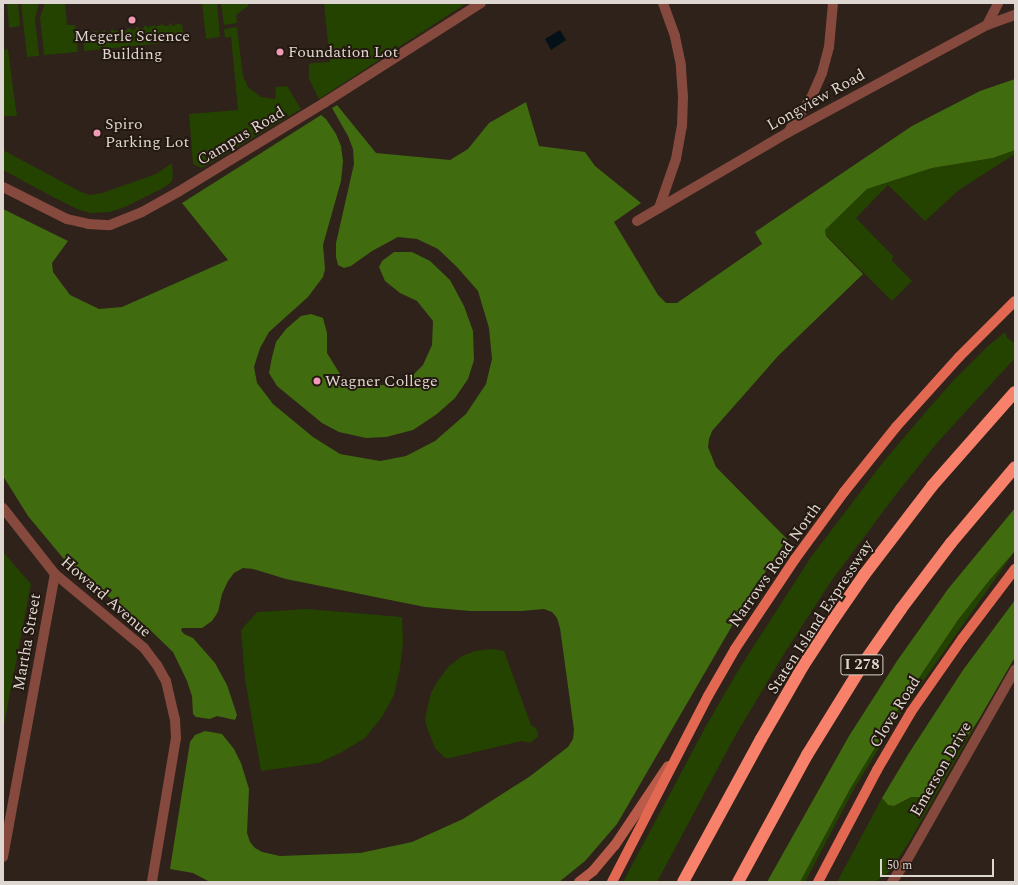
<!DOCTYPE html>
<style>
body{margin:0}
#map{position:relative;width:1018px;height:885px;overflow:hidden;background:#2e221a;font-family:Spectral,serif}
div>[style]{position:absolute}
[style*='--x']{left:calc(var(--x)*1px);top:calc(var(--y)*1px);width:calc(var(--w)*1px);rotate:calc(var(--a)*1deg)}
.green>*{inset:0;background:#244200}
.forest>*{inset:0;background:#406b0f}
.water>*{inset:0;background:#051119}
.minor>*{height:10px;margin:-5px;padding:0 5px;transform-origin:5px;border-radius:5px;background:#85493e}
.secondary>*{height:10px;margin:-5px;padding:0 5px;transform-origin:5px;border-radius:5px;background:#ba5b4a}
.primary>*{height:10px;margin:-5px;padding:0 5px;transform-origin:5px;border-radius:5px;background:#e36852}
.motorway>*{height:12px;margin:-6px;padding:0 6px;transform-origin:6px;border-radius:6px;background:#f8816b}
.dots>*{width:11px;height:11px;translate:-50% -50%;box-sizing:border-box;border:2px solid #241911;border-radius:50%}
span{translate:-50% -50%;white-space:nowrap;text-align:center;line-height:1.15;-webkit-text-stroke:4px #241911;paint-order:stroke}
.shield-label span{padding:1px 3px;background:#241911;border:1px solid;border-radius:3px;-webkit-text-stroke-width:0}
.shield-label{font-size:15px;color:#ded6d0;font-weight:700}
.poi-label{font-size:16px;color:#ded6d0}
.left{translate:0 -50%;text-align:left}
.street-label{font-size:16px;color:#ded6d0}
.frame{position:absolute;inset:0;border:4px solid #ded6d0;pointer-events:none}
.scale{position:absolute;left:880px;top:859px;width:114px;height:18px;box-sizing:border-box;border:2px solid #ded6d0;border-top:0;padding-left:5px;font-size:12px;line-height:14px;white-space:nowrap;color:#ded6d0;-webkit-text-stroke:3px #241911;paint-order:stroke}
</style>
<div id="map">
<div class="green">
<div style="clip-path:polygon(7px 3px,18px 3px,20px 26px,9px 28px)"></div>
<div style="clip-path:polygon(21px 3px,39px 3px,35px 18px,39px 56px,27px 57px)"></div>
<div style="clip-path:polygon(45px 3px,65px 3px,67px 25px,75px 25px,78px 52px,44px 55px,40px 17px)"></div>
<div style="clip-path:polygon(202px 3px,217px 3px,220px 37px,206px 39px)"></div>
<div style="clip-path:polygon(221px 3px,248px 3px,248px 6px,236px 15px,237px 23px,224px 25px)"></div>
<div style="clip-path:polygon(324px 3px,467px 3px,319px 99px,309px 79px,309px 65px,311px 63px,330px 62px)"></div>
<div style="clip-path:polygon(172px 23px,172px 26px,180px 23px,180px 25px,182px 24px,184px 41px,84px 51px,83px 35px,86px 34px,86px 32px,89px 32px,89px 34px,94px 34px,94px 31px,97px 31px,97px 33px,103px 33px,103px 31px,105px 30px,106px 32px,111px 32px,111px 30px,114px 29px,114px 31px,119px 31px,119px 29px,122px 29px,122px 31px,127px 30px,127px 28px,130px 28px,131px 30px,136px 29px,136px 27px,138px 27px,139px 29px,144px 28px,144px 26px,147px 26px,147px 28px,155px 25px,155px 27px,163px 24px,164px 26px,169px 26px,169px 24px)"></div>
<div style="clip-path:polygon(237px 27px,243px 76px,248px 87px,261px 97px,275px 99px,276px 87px,287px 86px,301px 109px,202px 168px,193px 164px,189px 114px,238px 110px,231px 37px,225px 38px,224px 29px)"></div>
<div style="clip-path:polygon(8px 49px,15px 103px,17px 116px,3px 116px,3px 50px)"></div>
<div style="clip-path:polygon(3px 150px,81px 192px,90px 195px,102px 193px,156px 174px,172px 163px,173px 177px,171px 182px,165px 187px,125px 207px,110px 212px,90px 213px,77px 209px,53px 197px,3px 170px)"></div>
<div style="clip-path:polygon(1015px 150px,1015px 154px,959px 190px,925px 221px,888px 185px,856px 218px,893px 256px,892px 261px,912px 281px,892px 301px,826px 235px,825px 230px,867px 189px,932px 168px,993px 158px)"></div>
<div style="clip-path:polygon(1005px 332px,1007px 338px,1015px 343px,1015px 358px,937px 443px,894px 497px,832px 580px,787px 649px,734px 738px,657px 882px,623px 882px,706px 726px,739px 669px,811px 557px,884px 461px,930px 407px,952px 382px,988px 346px)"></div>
<div style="clip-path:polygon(1015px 551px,900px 714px,854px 789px,805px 882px,800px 882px,850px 789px,902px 703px,958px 620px,988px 582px)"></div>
<div style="clip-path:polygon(3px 552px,31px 584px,3px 730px)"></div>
<div style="clip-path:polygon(308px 609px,402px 617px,403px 642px,400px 669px,394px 695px,382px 717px,365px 738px,342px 752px,319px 763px,261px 771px,245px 679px,241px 630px,257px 612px)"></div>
<div style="clip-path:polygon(492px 649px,504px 651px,531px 725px,536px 728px,538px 733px,538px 737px,530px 743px,522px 741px,450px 758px,445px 758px,435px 748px,427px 728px,425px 718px,431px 693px,437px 682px,448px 667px,462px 656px,475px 651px)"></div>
<div style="clip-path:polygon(978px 721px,908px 844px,890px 871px,875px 882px,837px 882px,882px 798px,888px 805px,894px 806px,911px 797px,929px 797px,949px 762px)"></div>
</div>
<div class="forest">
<div style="clip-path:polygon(1015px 79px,1015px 150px,993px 158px,932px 168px,867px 189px,825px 230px,826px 236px,863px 274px,778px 356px,712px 431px,709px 439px,708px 447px,716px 467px,787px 539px,747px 600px,617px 824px,585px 861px,559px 882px,210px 882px,193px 873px,170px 869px,190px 742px,195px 735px,205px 731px,222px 734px,234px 749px,241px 763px,249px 789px,247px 833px,250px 842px,255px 848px,262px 852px,280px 856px,360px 853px,412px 842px,463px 819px,529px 777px,568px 747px,573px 739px,574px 730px,560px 628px,557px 618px,552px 612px,544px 609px,521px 611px,470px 611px,425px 607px,286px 579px,253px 569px,243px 568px,234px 573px,228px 581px,222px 594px,218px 612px,212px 621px,202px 628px,182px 628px,181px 630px,184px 634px,193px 638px,215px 663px,227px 685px,237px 715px,235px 720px,217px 716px,210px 719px,196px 717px,193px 714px,192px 696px,187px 681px,173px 652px,148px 628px,80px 574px,63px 558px,28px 516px,3px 476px,3px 209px,68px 241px,52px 263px,53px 272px,70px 295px,99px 309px,122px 307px,228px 260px,182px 203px,321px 115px,326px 119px,336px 134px,341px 146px,343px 161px,341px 181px,323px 245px,325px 269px,323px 277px,308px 297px,269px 332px,260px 348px,254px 367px,257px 383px,273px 404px,313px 437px,340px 454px,380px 461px,406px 456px,435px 441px,466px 414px,486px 384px,492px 359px,489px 328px,478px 291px,457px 267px,438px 249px,417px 239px,398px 237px,372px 251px,351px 266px,344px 268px,338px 265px,336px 257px,336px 243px,354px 164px,353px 149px,348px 136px,332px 108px,337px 105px,376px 153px,450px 160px,468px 149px,489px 123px,526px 102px,539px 146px,585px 152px,595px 166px,641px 203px,614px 222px,658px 295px,666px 303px,677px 303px,762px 244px,755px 232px,912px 126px,980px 91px)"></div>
<div style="clip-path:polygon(394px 252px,412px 252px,430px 261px,450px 280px,464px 306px,473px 331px,474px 360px,468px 379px,455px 398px,437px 414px,413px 430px,386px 437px,366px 438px,339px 432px,322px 423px,277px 386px,269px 373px,272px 357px,276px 342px,286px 329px,301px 316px,311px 314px,323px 318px,327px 333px,327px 353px,340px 374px,352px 385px,387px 385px,410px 378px,423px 365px,432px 345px,433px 321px,417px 301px,400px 293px,385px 281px,379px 267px,382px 261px)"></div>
<div style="clip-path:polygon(1015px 508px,1015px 551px,988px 582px,958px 620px,902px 703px,850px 789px,800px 882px,767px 882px,849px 736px,897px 661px,948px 589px)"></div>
<div style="clip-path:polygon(1015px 600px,1015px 657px,978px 721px,949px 762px,929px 797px,911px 797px,894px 806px,888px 805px,882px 798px,909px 753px,963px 670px)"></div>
</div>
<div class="water">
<div style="clip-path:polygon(560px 30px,566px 40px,551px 50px,545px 39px)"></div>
</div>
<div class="minor">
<div style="--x:987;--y:25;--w:25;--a:-63"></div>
<div style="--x:790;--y:129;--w:37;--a:-56"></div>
<div style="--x:811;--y:98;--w:27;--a:-66"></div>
<div style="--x:822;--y:73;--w:27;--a:-75"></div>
<div style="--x:829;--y:47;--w:44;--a:-84.8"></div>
<div style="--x:3;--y:187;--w:72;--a:26.6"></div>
<div style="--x:67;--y:219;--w:22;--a:13"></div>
<div style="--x:88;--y:224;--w:22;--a:3"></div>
<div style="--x:110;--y:225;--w:35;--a:-22"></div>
<div style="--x:142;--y:212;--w:41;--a:-29.1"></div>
<div style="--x:178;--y:192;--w:171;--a:-31.4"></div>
<div style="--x:324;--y:103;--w:186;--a:-32.5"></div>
<div style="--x:659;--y:208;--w:52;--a:-70.9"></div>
<div style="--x:676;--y:159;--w:34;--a:-80"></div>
<div style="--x:682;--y:126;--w:29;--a:-88"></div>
<div style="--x:683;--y:97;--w:32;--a:-94"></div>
<div style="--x:681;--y:65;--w:30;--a:-102"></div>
<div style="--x:675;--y:36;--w:35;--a:-110"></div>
<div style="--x:637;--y:221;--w:174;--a:-30.4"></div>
<div style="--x:787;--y:133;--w:227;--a:-28.4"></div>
<div style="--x:987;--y:25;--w:30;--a:-20"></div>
<div style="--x:3;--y:508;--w:84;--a:51.8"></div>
<div style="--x:55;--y:574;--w:116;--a:39.7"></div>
<div style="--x:144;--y:648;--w:21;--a:53"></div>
<div style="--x:157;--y:665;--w:18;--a:61"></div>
<div style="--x:166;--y:681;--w:39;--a:77"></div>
<div style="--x:175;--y:719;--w:19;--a:87"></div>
<div style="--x:176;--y:738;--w:146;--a:99.5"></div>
<div style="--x:3;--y:857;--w:288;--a:-79.6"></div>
<div style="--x:892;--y:882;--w:27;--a:-56"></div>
<div style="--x:907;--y:860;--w:219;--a:-60.4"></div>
</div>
<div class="secondary">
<div style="--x:579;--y:882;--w:18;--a:-38"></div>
<div style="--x:593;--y:871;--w:34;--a:-50"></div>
<div style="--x:615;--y:845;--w:95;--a:-56.1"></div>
</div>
<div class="primary">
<div style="--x:612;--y:882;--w:209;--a:-62.7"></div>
<div style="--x:708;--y:696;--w:54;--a:-60.1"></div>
<div style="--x:735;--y:649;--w:108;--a:-56.3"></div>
<div style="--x:795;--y:559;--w:83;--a:-53.8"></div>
<div style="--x:844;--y:492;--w:83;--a:-51.3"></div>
<div style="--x:896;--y:427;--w:94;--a:-48"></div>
<div style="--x:959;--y:357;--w:79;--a:-45"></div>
<div style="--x:818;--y:882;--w:127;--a:-62.2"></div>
<div style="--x:877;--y:770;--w:67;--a:-59.6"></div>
<div style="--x:911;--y:712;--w:89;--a:-55.1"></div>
<div style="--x:962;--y:639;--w:88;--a:-52.9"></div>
</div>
<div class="motorway">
<div style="--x:683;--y:882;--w:163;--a:-61.4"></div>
<div style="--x:761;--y:739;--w:84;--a:-60.1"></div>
<div style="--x:803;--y:666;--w:55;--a:-56.9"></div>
<div style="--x:833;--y:620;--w:55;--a:-55.4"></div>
<div style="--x:864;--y:575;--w:112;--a:-52.6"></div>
<div style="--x:932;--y:486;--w:125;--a:-48.6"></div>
<div style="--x:738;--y:882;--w:145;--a:-61.5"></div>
<div style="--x:807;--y:755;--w:114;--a:-58.3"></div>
<div style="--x:867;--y:658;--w:60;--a:-55.2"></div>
<div style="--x:901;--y:609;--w:83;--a:-52.9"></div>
<div style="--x:951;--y:543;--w:99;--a:-49.9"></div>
</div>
<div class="dots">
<div style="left:132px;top:20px;background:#f09ab7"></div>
<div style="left:280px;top:52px;background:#f09ab7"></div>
<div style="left:97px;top:133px;background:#f09ab7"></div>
<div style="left:317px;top:381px;background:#f09ab7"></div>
</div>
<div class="shield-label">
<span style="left:862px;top:665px">I 278</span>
</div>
<div class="poi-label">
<span style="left:132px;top:45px">Megerle Science<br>Building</span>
<span class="left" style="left:288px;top:52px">Foundation Lot</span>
<span class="left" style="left:105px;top:133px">Spiro<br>Parking Lot</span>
<span class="left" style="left:325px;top:381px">Wagner College</span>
</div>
<div class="street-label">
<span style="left:816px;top:100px;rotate:-29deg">Longview Road</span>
<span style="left:241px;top:136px;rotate:-31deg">Campus Road</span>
<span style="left:775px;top:565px;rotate:-55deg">Narrows Road North</span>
<span style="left:106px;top:597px;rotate:41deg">Howard Avenue</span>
<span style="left:820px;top:617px;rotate:-57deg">Staten Island Expressway</span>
<span style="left:27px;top:642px;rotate:-80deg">Martha Street</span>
<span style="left:895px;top:712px;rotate:-58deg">Clove Road</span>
<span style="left:941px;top:769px;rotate:-60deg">Emerson Drive</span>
</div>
<div class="frame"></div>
<div class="scale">50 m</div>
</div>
